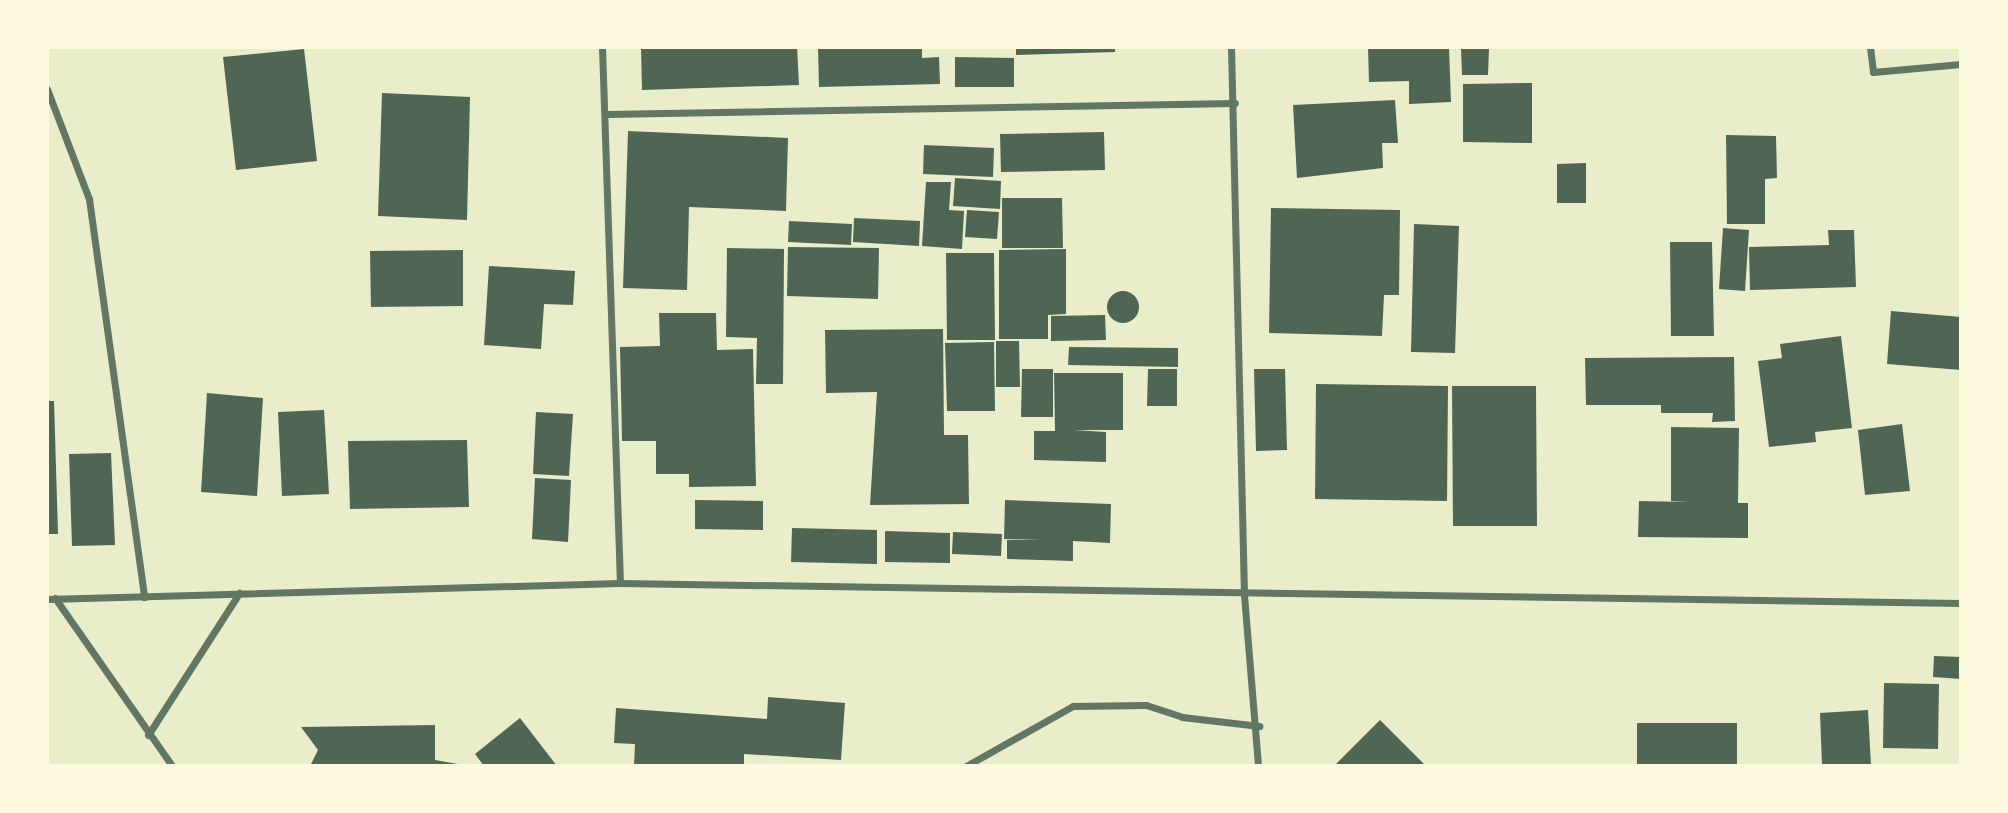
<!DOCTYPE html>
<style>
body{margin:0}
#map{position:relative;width:2008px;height:813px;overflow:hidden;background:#e9edc9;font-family:"Noto Sans",sans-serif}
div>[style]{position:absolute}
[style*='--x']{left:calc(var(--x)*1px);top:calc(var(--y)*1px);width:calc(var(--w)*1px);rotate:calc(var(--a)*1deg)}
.building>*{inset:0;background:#4f6655}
.round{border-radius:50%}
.minor>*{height:7px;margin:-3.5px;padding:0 3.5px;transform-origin:3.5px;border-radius:3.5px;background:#617663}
span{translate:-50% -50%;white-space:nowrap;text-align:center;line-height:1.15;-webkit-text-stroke:5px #fefae0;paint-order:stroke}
.frame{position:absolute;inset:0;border:49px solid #fefae0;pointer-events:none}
</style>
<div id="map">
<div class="building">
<div style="clip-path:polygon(641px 47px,797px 47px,799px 85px,642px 90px)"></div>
<div style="clip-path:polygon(818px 47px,922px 47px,922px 58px,939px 57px,940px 84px,819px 87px)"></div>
<div style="clip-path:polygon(1016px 47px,1115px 47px,1115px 52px,1016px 55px)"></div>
<div style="clip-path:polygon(1368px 47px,1449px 47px,1451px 102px,1409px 104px,1409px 81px,1369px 82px)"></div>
<div style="clip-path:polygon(304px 49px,317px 161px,236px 170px,223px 57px)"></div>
<div style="clip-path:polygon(1461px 49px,1489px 49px,1488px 75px,1462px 75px)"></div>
<div style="clip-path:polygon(955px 57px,1014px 58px,1014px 87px,955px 87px)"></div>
<div style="clip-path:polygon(1532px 83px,1532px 143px,1463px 142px,1463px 84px)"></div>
<div style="clip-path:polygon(382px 93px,470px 97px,467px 220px,378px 216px)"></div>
<div style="clip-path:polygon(1395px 100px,1398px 143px,1382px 143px,1383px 168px,1297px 178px,1293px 105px)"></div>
<div style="clip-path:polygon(628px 131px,788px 138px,786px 211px,689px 207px,687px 290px,623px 288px)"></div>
<div style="clip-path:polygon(1104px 132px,1105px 170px,1001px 172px,1000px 134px)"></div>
<div style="clip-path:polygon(1726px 135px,1776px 136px,1777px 178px,1765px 179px,1765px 224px,1727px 224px)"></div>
<div style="clip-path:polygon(924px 145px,994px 148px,993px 177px,923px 174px)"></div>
<div style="clip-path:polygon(1586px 163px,1586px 203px,1557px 203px,1557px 164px)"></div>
<div style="clip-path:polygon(955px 178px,1001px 181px,1000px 209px,953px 206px)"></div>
<div style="clip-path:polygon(926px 182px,951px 182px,949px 210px,964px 211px,962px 249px,922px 246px)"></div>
<div style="clip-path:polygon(1002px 198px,1062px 198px,1063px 248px,1002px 248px)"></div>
<div style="clip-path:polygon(1271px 208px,1400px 210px,1399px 295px,1384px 295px,1382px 336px,1269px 333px)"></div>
<div style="clip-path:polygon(967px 210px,999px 212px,997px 239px,965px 237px)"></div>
<div style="clip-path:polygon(854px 218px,920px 221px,919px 246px,853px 242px)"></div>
<div style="clip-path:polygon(789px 221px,852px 224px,851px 245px,788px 242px)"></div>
<div style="clip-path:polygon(1414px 224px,1459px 226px,1455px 353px,1411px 352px)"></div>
<div style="clip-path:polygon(1723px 228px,1749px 230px,1745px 291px,1719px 289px)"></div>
<div style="clip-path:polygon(1828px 230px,1854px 230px,1856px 287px,1750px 290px,1749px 247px,1829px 245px)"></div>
<div style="clip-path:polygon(1670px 242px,1712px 242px,1714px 336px,1671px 336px)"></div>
<div style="clip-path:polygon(788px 247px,879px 248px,878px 299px,787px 296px)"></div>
<div style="clip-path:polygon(727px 248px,784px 249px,783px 384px,756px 384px,757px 338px,726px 337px)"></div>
<div style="clip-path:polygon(1066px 249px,1066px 314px,1048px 315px,1048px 339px,999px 339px,999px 250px)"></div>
<div style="clip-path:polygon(463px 250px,463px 306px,371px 307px,370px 251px)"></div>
<div style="clip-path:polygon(946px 253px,994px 253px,995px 340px,947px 340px)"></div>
<div style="clip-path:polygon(489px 266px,575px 271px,573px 305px,544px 304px,541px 349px,484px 345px)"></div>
<div class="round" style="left:1107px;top:291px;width:32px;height:32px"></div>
<div style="clip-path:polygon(1891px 311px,1961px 317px,1961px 370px,1887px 364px)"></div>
<div style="clip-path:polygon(659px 313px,716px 313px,717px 350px,753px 349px,756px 486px,689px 487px,689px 474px,656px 474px,656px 441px,622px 441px,620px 347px,660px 346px)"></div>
<div style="clip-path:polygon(1105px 315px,1106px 340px,1051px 341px,1051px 316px)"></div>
<div style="clip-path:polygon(943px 329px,944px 435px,968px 435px,969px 504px,870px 505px,877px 392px,826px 393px,825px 330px)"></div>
<div style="clip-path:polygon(1841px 336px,1852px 428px,1815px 432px,1816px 442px,1769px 447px,1758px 361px,1782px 358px,1780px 344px)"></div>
<div style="clip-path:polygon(996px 341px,1019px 341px,1020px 387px,996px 387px)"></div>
<div style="clip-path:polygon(994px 342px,995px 411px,947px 411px,945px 343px)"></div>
<div style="clip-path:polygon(1069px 347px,1178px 348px,1178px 367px,1068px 365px)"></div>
<div style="clip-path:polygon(1734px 357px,1735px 421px,1712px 422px,1713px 413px,1661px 413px,1661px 405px,1586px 405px,1585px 358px)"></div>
<div style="clip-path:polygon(1022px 369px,1053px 369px,1053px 417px,1021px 417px)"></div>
<div style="clip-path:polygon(1148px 369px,1177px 369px,1177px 406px,1147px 406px)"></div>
<div style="clip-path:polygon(1254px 369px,1285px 369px,1287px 450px,1256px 451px)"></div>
<div style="clip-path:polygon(1054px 373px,1123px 373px,1123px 430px,1074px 430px,1106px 432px,1106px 462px,1034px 460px,1034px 431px,1055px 431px)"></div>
<div style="clip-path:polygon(1316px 384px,1448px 386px,1447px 501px,1315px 499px)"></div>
<div style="clip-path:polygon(1452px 386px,1536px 386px,1537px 526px,1453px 526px)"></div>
<div style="clip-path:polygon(207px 393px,263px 398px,257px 496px,201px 492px)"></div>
<div style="clip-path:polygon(47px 401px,54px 401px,58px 534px,47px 534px)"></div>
<div style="clip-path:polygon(324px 410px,329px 494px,282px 496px,278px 412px)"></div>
<div style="clip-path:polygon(536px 412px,573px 414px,569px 476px,533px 474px)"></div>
<div style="clip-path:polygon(1902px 424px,1910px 491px,1865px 495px,1858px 430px)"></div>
<div style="clip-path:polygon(1671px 427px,1739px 428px,1738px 503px,1748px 503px,1748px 538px,1638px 537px,1639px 501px,1690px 502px,1671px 501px)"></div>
<div style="clip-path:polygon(467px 440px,469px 507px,350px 509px,348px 441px)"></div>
<div style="clip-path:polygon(111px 453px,115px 545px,72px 546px,69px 454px)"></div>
<div style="clip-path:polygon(535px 478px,571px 480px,568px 542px,532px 539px)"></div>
<div style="clip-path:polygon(695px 500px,763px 501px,763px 530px,695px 529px)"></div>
<div style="clip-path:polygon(1005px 500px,1111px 504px,1110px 543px,1073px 541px,1073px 561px,1007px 559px,1007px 540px,1040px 540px,1004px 539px)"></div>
<div style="clip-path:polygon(792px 528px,877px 530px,877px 564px,791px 562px)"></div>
<div style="clip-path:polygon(885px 531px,950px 533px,950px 563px,885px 562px)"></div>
<div style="clip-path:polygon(953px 532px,1002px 534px,1001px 556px,952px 554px)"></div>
<div style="clip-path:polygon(1934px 656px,1961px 657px,1961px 679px,1933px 677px)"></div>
<div style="clip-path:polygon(1884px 683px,1939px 684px,1938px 749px,1883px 748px)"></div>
<div style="clip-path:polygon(768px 697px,845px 703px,841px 760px,744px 754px,744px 766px,634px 766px,635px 744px,614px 743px,616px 708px,767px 719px)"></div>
<div style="clip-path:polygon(1868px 710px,1871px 765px,1822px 766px,1820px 713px)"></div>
<div style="clip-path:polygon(520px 718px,557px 766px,484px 766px,475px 754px)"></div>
<div style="clip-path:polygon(1380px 720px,1426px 766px,1334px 766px)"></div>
<div style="clip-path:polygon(1637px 723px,1737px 723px,1737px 766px,1637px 766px)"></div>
<div style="clip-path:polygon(435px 725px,435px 760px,469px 766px,310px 766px,318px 750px,301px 727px)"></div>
</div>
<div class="minor">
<div style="--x:602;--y:47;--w:536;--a:88.08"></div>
<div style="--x:1231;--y:47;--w:548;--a:88.64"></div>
<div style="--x:1244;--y:595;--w:172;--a:85.3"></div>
<div style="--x:1870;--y:47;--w:25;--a:83"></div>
<div style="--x:1873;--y:72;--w:88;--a:-5.2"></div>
<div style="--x:47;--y:89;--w:118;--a:69.1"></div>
<div style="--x:89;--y:199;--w:402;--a:82.1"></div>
<div style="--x:608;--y:114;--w:627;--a:-1.01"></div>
<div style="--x:55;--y:598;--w:205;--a:55.1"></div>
<div style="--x:47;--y:599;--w:573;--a:-1.6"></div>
<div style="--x:620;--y:583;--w:1341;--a:0.85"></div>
<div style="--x:148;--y:735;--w:169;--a:-57.3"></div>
<div style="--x:966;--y:766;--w:123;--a:-29.3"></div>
<div style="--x:1073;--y:706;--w:73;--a:-0.8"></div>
<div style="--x:1146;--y:705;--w:38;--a:18"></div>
<div style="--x:1182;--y:717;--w:78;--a:6.7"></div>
</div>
<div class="frame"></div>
</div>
